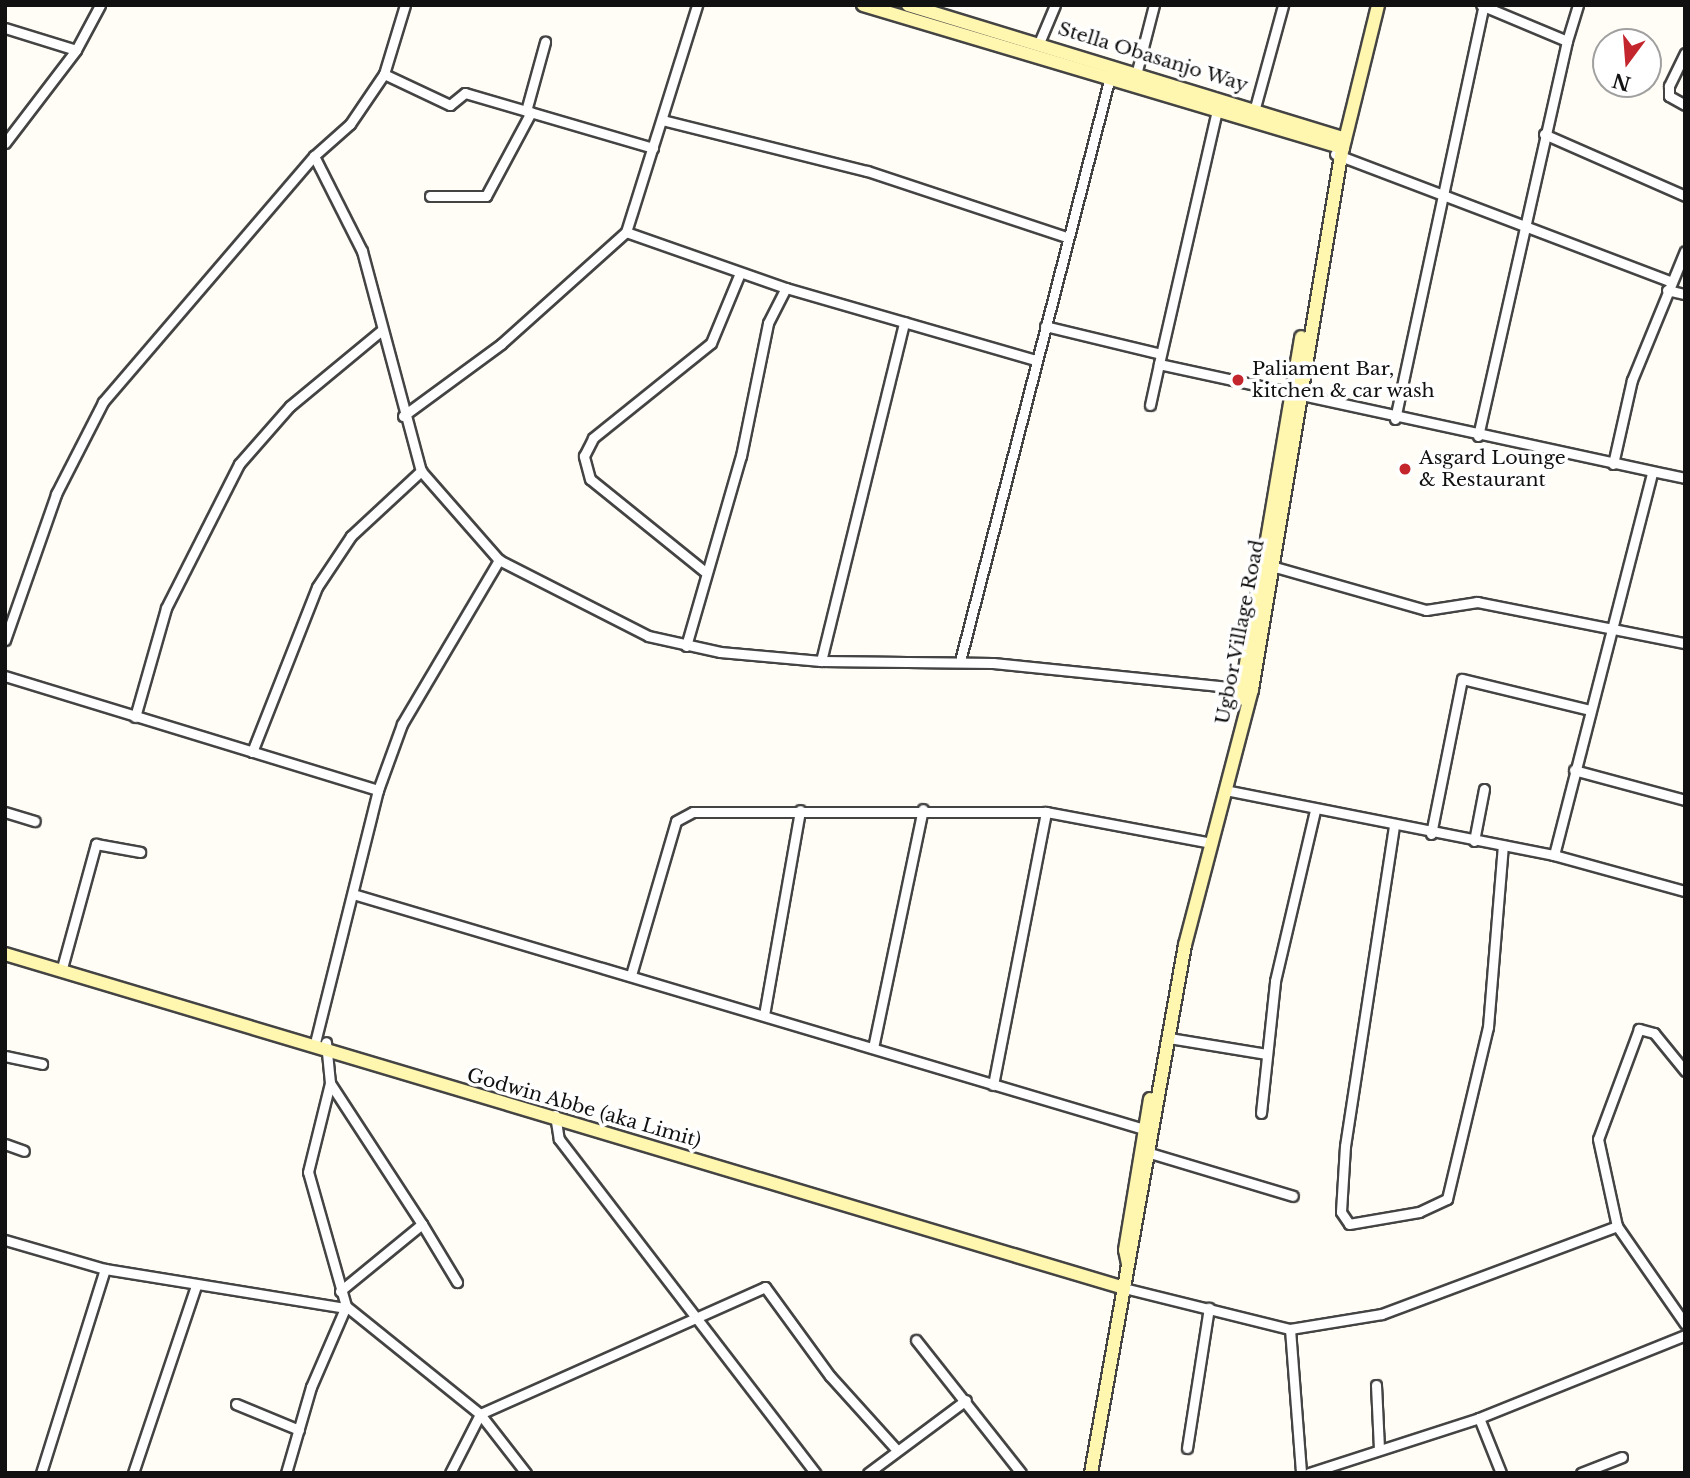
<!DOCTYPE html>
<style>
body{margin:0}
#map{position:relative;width:1690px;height:1478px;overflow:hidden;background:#fffdf5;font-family:"Libre Baskerville",serif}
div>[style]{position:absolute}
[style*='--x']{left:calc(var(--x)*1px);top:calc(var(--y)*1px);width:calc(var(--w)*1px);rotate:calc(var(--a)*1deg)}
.roads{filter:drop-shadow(2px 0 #444) drop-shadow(-2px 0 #444) drop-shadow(0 2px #444) drop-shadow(0 -2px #444)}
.street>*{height:9px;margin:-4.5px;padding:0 4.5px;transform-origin:4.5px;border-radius:4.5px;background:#fff}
.secondary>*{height:12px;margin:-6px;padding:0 6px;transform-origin:6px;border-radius:6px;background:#fff6b0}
.dots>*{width:19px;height:19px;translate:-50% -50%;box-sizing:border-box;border:4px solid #fff;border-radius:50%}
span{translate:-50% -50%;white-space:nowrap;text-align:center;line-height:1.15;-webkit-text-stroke:7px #fff;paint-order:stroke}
.street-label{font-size:19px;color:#111}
.poi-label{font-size:19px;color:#111}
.left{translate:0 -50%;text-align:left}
.frame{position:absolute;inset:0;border:7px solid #111;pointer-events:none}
.north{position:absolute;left:1592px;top:28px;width:70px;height:70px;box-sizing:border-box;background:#fff;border:2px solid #a0a0a0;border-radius:50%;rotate:196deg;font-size:19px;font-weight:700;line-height:28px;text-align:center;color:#111}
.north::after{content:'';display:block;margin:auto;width:24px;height:32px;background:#c4262e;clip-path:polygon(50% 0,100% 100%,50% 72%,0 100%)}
</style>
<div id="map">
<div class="roads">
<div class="street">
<div style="--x:5;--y:28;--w:74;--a:17.2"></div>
<div style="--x:1567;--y:41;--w:38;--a:-73"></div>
<div style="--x:1039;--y:43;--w:41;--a:-67.2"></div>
<div style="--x:1685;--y:53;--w:37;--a:116"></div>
<div style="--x:1669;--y:86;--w:10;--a:90"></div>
<div style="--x:1669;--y:96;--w:18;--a:29"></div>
<div style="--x:1137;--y:71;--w:68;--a:-75.6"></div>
<div style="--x:384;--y:74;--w:73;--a:25.2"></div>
<div style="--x:450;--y:105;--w:19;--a:-39"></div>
<div style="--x:465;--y:93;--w:196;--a:16.3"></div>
<div style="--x:1218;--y:106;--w:265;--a:102.9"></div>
<div style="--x:1159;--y:364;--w:538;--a:12.23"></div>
<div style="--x:526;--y:111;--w:72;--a:-74.6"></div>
<div style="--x:1253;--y:115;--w:114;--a:-74.7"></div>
<div style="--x:662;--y:120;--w:211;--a:14"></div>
<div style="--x:867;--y:171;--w:211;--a:18.3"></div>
<div style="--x:1544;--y:134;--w:154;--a:23.7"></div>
<div style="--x:5;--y:143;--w:117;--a:-52.6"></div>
<div style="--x:76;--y:50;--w:51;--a:-61.9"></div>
<div style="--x:1335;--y:154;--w:357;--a:20.8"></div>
<div style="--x:314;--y:156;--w:106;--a:63.2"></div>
<div style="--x:362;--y:251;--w:228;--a:75"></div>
<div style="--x:421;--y:471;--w:118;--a:48.8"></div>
<div style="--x:499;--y:560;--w:167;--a:27"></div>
<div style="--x:648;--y:636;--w:74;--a:12.5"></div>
<div style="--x:720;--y:652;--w:101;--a:5.1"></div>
<div style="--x:821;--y:661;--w:172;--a:0.7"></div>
<div style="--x:993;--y:663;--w:255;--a:5.8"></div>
<div style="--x:430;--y:196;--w:56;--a:0"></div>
<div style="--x:486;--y:196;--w:95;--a:-61.8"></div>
<div style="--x:626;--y:232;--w:170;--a:19.3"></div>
<div style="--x:786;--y:288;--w:260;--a:16.1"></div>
<div style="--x:1667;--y:290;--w:18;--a:13"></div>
<div style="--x:1045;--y:326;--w:119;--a:13.6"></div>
<div style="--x:1150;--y:405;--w:42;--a:-77.6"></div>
<div style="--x:403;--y:416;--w:122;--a:-36.3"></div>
<div style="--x:501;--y:344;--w:168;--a:-41.9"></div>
<div style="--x:626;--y:232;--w:238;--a:-72.6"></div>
<div style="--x:1395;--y:419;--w:423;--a:-77.9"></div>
<div style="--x:1478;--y:436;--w:405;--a:-77.3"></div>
<div style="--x:1567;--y:41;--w:93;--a:-157.3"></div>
<div style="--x:1613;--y:464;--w:86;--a:-77.3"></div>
<div style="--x:1632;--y:380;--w:139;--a:-67.7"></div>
<div style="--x:1275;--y:567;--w:157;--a:15.9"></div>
<div style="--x:1426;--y:610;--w:52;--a:-8.9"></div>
<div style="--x:1477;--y:602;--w:212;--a:11.2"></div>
<div style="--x:704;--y:571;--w:146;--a:-141.1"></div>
<div style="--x:590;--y:479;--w:24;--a:-105"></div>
<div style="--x:584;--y:456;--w:20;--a:-63"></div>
<div style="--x:593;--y:438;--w:151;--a:-38.8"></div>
<div style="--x:711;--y:343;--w:76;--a:-67.5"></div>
<div style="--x:5;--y:640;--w:155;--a:-70.7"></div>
<div style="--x:56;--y:494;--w:103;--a:-62.9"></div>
<div style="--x:103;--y:402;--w:324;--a:-49.4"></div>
<div style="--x:314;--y:156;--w:48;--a:-41.6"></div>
<div style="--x:350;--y:124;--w:60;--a:-55.8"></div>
<div style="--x:384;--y:74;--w:72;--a:-73.1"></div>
<div style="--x:686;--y:646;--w:198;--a:-73.9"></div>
<div style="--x:741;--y:456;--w:136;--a:-78.5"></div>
<div style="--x:768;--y:323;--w:39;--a:-63"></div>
<div style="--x:821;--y:661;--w:349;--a:-76.2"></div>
<div style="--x:960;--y:661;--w:607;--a:-75.6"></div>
<div style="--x:5;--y:676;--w:390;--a:17"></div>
<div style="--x:378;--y:790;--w:257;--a:104"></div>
<div style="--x:135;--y:717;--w:113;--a:-74.1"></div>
<div style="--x:166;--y:608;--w:161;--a:-63.1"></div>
<div style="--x:239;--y:464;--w:77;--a:-48.7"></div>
<div style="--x:290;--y:406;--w:119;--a:-39.6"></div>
<div style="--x:252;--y:752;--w:177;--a:-68.5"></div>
<div style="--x:317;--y:587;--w:61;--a:-56.3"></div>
<div style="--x:351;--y:536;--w:96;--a:-42.9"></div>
<div style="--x:1574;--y:770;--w:115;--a:15.1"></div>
<div style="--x:378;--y:790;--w:70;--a:-70"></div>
<div style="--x:402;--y:724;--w:191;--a:-59.4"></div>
<div style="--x:1225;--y:790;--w:335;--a:11.2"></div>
<div style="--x:1554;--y:855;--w:136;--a:15.4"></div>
<div style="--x:5;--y:812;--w:31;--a:17"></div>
<div style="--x:1394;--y:826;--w:324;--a:98.7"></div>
<div style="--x:1345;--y:1146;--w:66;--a:93.5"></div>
<div style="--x:1341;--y:1212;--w:14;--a:56"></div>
<div style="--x:1349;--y:1224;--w:71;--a:-9.7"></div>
<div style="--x:1419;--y:1212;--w:31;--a:-25"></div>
<div style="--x:1447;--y:1199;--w:177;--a:-76.6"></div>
<div style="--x:1488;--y:1027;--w:182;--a:-85.3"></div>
<div style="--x:1431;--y:834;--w:158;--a:-78.7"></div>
<div style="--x:1462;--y:679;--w:132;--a:13.6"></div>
<div style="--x:1474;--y:841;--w:53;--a:-79.1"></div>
<div style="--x:1554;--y:855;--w:395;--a:-75.6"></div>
<div style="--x:353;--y:894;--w:828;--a:16.55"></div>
<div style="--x:62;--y:968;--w:129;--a:-74.7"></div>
<div style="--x:96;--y:844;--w:45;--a:10.3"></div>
<div style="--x:631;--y:975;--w:160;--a:-73.7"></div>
<div style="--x:676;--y:821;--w:19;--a:-28"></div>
<div style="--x:693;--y:812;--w:353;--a:0"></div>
<div style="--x:1046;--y:812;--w:168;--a:10.6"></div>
<div style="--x:764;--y:1015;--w:208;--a:-80"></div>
<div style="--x:1169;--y:1038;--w:99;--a:9.3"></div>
<div style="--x:873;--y:1048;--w:244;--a:-78.2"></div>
<div style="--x:5;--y:1056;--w:38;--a:12"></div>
<div style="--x:1685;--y:1071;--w:49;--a:-129.2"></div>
<div style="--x:1654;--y:1033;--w:16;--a:-165"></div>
<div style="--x:1639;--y:1029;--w:117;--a:110.4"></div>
<div style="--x:1598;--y:1139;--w:89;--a:77.7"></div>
<div style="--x:1617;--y:1226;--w:119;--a:55.2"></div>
<div style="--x:330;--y:1083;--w:168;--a:56.9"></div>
<div style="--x:422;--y:1224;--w:106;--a:140.7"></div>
<div style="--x:993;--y:1085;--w:278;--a:-79"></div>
<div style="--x:1261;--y:1113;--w:133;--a:-83.9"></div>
<div style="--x:1275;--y:981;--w:176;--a:-76.8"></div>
<div style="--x:555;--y:1115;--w:24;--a:81"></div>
<div style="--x:559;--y:1139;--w:421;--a:52.5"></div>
<div style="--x:5;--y:1144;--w:20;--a:20"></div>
<div style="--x:1150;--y:1153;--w:149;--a:16.7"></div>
<div style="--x:422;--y:1224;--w:68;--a:58.9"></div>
<div style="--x:5;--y:1240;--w:104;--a:16.2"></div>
<div style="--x:105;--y:1269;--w:243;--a:9.2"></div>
<div style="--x:1124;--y:1288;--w:171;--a:13.9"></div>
<div style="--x:1290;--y:1329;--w:93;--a:-9.3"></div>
<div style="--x:1382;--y:1314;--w:251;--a:-20.5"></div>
<div style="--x:346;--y:1306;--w:172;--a:38.9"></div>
<div style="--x:480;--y:1414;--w:75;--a:52.1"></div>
<div style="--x:1290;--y:1329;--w:144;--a:85.6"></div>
<div style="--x:916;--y:1340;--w:169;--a:51.7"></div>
<div style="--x:1376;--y:1385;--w:64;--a:87.3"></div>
<div style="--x:236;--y:1404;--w:68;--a:22.4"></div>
<div style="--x:1479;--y:1418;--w:59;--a:68.2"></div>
<div style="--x:1187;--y:1448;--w:142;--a:-81.1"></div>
<div style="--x:41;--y:1473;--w:214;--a:-72.6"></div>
<div style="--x:133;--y:1473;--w:197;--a:-71.4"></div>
<div style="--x:286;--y:1473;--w:90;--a:-73.8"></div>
<div style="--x:311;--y:1387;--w:88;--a:-66.6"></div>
<div style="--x:346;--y:1306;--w:139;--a:-105.8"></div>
<div style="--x:308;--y:1172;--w:92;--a:-76.1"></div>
<div style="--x:330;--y:1083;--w:41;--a:-95.6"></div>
<div style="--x:450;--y:1473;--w:66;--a:-63"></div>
<div style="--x:480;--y:1414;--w:312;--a:-24"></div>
<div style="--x:765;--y:1287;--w:110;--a:53.9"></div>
<div style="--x:830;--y:1376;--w:97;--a:47.9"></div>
<div style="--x:868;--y:1473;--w:122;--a:-36.7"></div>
<div style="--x:1309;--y:1473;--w:179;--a:-17.9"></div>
<div style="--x:1479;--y:1418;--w:222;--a:-21.9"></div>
<div style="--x:1581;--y:1473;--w:44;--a:-21.3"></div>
</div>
<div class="secondary">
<div style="--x:863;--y:5;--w:501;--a:16.59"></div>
<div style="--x:908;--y:5;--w:457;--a:17"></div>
<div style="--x:1240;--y:699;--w:367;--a:-80.4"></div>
<div style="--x:5;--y:954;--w:1168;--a:16.62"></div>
<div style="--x:1128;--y:1264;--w:14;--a:-102"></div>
<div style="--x:1125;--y:1250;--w:153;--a:-80.6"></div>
<div style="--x:1091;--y:1473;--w:536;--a:-79.91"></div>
<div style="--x:1185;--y:945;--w:264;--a:-75.3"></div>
<div style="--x:1252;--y:690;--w:541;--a:-80.54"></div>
<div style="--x:1341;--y:156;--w:155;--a:-76.2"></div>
</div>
</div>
<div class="dots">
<div style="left:1238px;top:380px;background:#c4262e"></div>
<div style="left:1405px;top:469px;background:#c4262e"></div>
</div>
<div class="street-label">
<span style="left:1153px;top:57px;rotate:17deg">Stella Obasanjo Way</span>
<span style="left:1240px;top:632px;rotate:-79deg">Ugbor Village Road</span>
<span style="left:584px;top:1108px;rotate:16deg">Godwin Abbe (aka Limit)</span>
</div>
<div class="poi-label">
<span class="left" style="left:1252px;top:380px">Paliament Bar,<br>kitchen &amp; car wash</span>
<span class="left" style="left:1419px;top:469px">Asgard Lounge<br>&amp; Restaurant</span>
</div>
<div class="frame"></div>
<div class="north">N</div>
</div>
